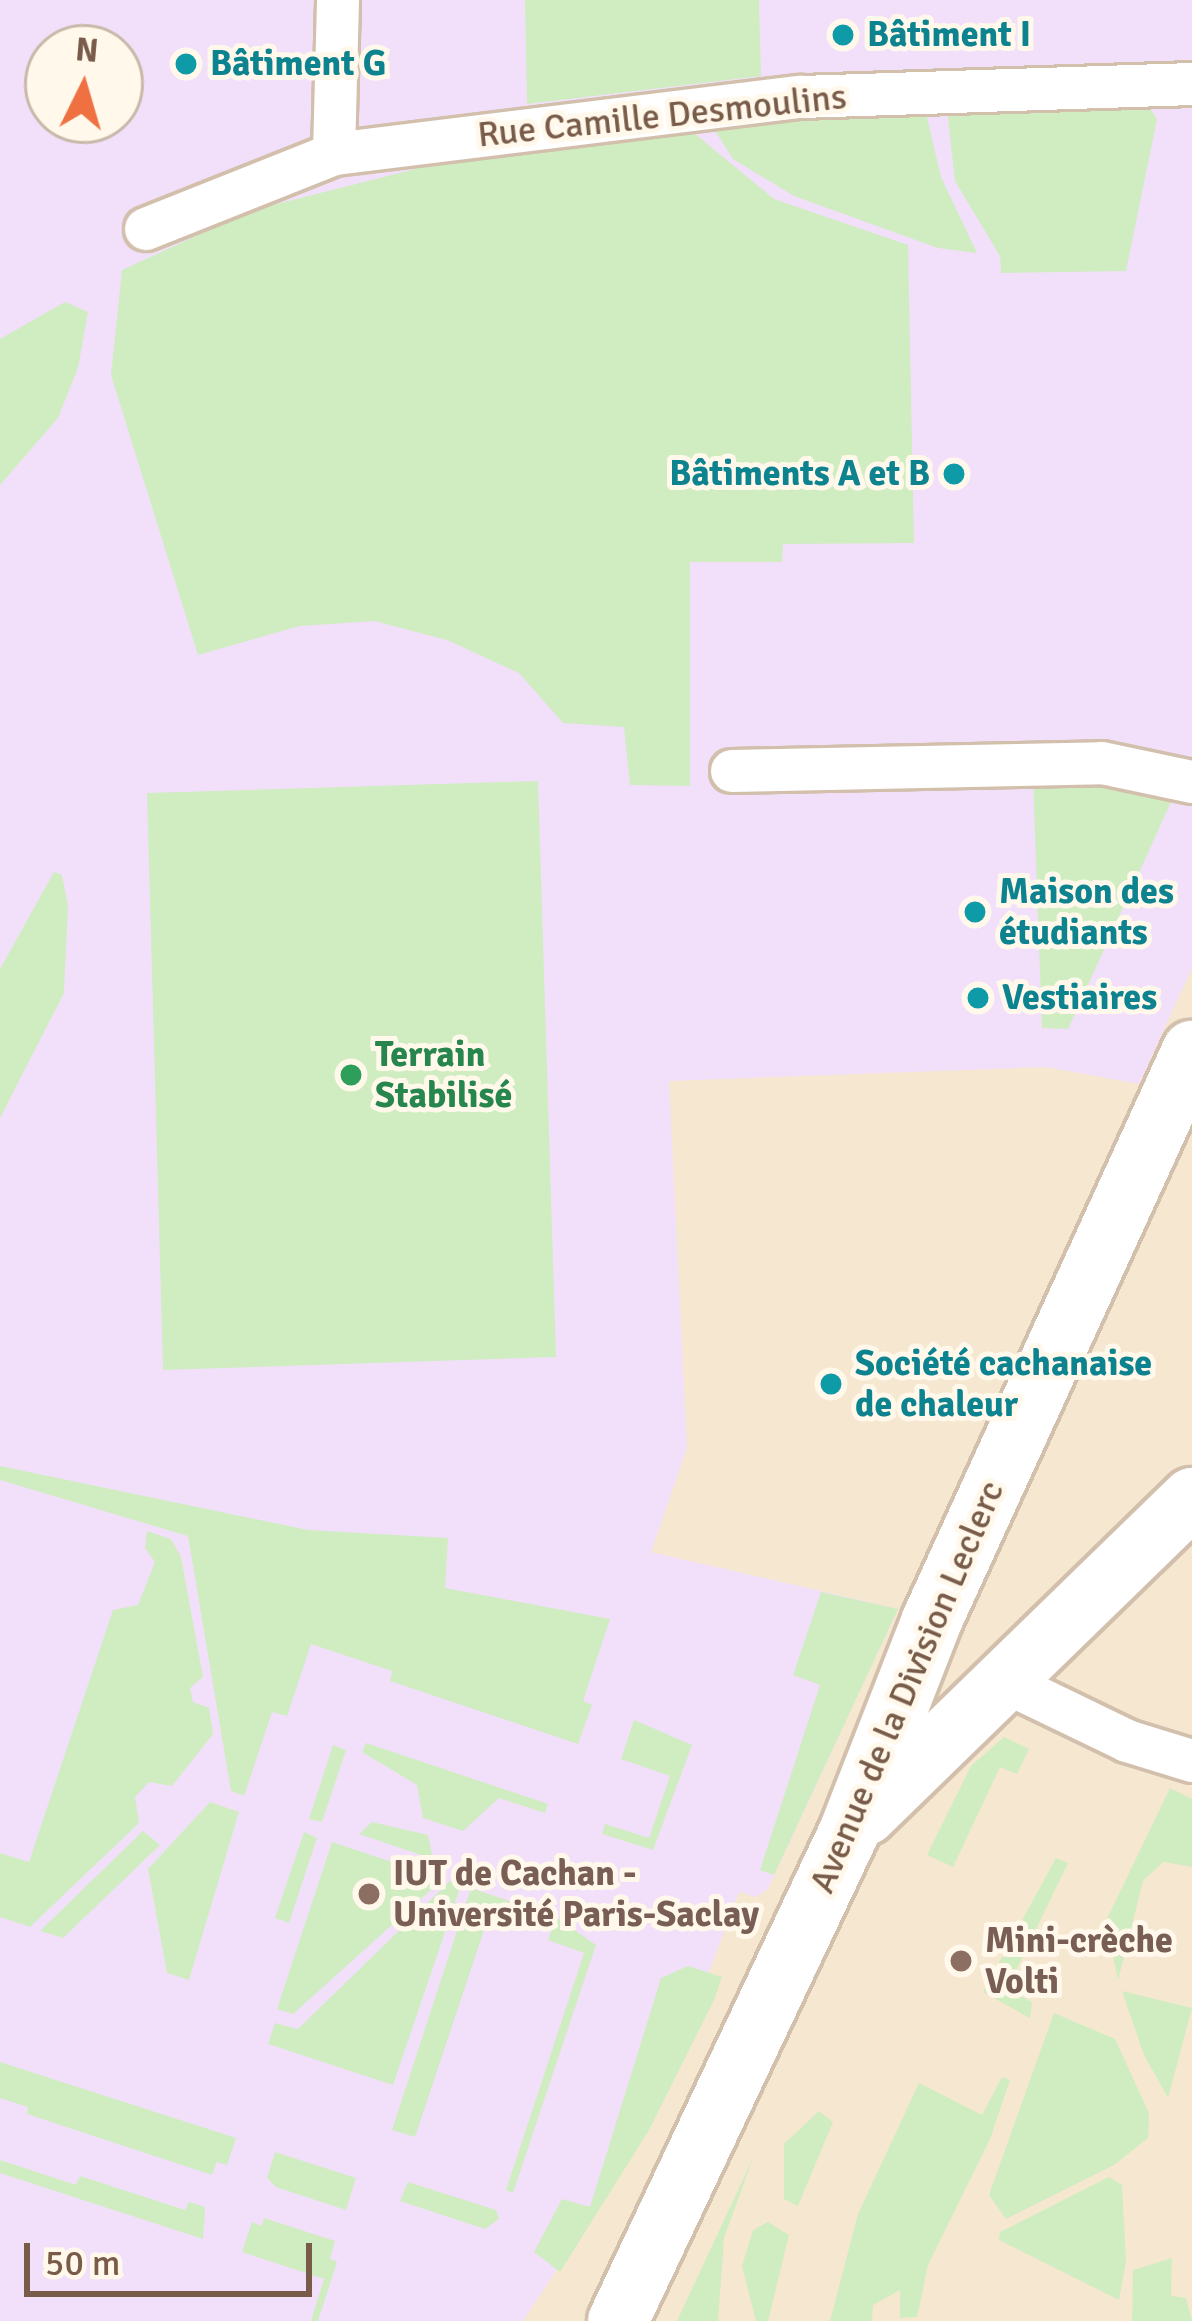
<!DOCTYPE html>
<meta charset="utf-8">
<style>
body{margin:0}
#map{position:relative;width:1192px;height:2321px;overflow:hidden;background:#fef5e4;font-family:Signika,sans-serif}
div>[style]{position:absolute}
[style*='--x']{left:calc(var(--x)*1px);top:calc(var(--y)*1px);width:calc(var(--w)*1px);rotate:calc(var(--a)*1deg)}
.residential>*{inset:0;background:#f6e7d1}
.education>*{inset:0;background:#f2e0fa}
.green>*{inset:0;background:#d0ecc1}
.roads{filter:drop-shadow(3px 0 #d2bfac) drop-shadow(-3px 0 #d2bfac) drop-shadow(0 3px #d2bfac) drop-shadow(0 -3px #d2bfac)}
.street>*{height:42px;margin:-21px;padding:0 21px;transform-origin:21px;border-radius:21px;background:#fff}
.secondary>*{height:60px;margin:-30px;padding:0 30px;transform-origin:30px;border-radius:30px;background:#fff}
.dots>*{width:33px;height:33px;translate:-50% -50%;box-sizing:border-box;border:6px solid #fff8eb;border-radius:50%}
span{translate:-50% -50%;white-space:nowrap;text-align:center;line-height:1.15;-webkit-text-stroke:10px #fff8eb;paint-order:stroke}
.culture-label{font-size:36px;color:#0d838f;font-weight:700}
.left{translate:0 -50%;text-align:left}
.right{translate:-100% -50%;text-align:right}
.street-label{font-size:36px;color:#785b48}
.leisure-label{font-size:36px;color:#27864d;font-weight:700}
.education-label{font-size:36px;color:#785e54;font-weight:700}
.north{position:absolute;left:24px;top:24px;width:120px;height:120px;box-sizing:border-box;background:#fff8eb;border:3px solid #c9b9aa;border-radius:50%;rotate:5deg;font-size:33px;font-weight:700;line-height:48px;text-align:center;color:#785b48}
.north::after{content:'';display:block;margin:auto;width:42px;height:54px;background:#ef7141;clip-path:polygon(50% 0,100% 100%,50% 72%,0 100%)}
.scale{position:absolute;left:24px;top:2243px;width:288px;height:54px;box-sizing:border-box;border:6px solid #785b48;border-top:0;padding-left:15px;font-size:36px;line-height:42px;white-space:nowrap;color:#785b48;-webkit-text-stroke:9px #fff8eb;paint-order:stroke}
</style>
<div id="map">
<div class="residential">
<div style="clip-path:polygon(evenodd,0 0,1192px 0,1192px 2321px,0 2321px,0 0,48px 48px,120px 48px,120px 120px,48px 120px,48px 48px)"></div>
</div>
<div class="education">
<div style="clip-path:polygon(evenodd,0 0,1192px 0,1192px 968px,1139px 1084px,1046px 1067px,669px 1081px,687px 1448px,651px 1552px,898px 1609px,768px 1889px,756px 1897px,739px 1892px,709px 1972px,714px 2000px,649px 2130px,523px 2321px,0 2321px,0 0,48px 48px,120px 48px,120px 120px,48px 120px,48px 48px)"></div>
</div>
<div class="green">
<div style="clip-path:polygon(525px 0,759px 0,761px 76px,527px 104px)"></div>
<div style="clip-path:polygon(1148px 105px,1157px 119px,1126px 271px,1001px 273px,1000px 256px,955px 181px,947px 109px)"></div>
<div style="clip-path:polygon(926px 113px,941px 177px,977px 253px,938px 248px,794px 196px,733px 159px,714px 129px,783px 118px)"></div>
<div style="clip-path:polygon(688px 128px,774px 199px,908px 245px,914px 543px,783px 544px,782px 562px,690px 562px,690px 786px,630px 785px,624px 727px,563px 723px,519px 673px,447px 640px,374px 621px,300px 626px,198px 655px,111px 375px,122px 270px,253px 210px,443px 162px)"></div>
<div style="clip-path:polygon(65px 302px,88px 312px,78px 368px,58px 418px,0 485px,0 339px)"></div>
<div style="clip-path:polygon(1033px 780px,1149px 786px,1171px 802px,1068px 1029px,1042px 1028px)"></div>
<div style="clip-path:polygon(538px 781px,556px 1357px,163px 1370px,147px 793px)"></div>
<div style="clip-path:polygon(54px 872px,62px 875px,68px 906px,64px 993px,0 1118px,0 969px)"></div>
<div style="clip-path:polygon(0 1466px,308px 1530px,448px 1538px,445px 1588px,610px 1619px,583px 1701px,592px 1705px,578px 1744px,390px 1681px,392px 1671px,311px 1644px,287px 1716px,272px 1712px,244px 1796px,231px 1791px,188px 1536px,0 1480px)"></div>
<div style="clip-path:polygon(147px 1531px,171px 1539px,181px 1557px,203px 1677px,190px 1688px,193px 1702px,209px 1708px,213px 1734px,172px 1786px,149px 1782px,135px 1797px,139px 1823px,30px 1927px,0 1917px,0 1853px,29px 1862px,113px 1610px,138px 1605px,155px 1562px,145px 1548px)"></div>
<div style="clip-path:polygon(821px 1592px,898px 1609px,774px 1875px,760px 1870px,820px 1685px,793px 1675px)"></div>
<div style="clip-path:polygon(634px 1720px,692px 1745px,653px 1850px,602px 1834px,605px 1824px,649px 1838px,670px 1776px,621px 1759px)"></div>
<div style="clip-path:polygon(1004px 1737px,1029px 1749px,1017px 1774px,1000px 1767px,953px 1867px,927px 1855px,971px 1766px)"></div>
<div style="clip-path:polygon(366px 1743px,548px 1804px,545px 1813px,499px 1798px,463px 1831px,423px 1818px,417px 1785px,362px 1752px)"></div>
<div style="clip-path:polygon(333px 1745px,346px 1750px,322px 1822px,309px 1819px)"></div>
<div style="clip-path:polygon(1170px 1788px,1192px 1799px,1192px 1867px,1163px 1862px,1143px 1881px,1118px 1980px,1106px 1921px)"></div>
<div style="clip-path:polygon(210px 1802px,239px 1812px,189px 1980px,167px 1973px,148px 1869px)"></div>
<div style="clip-path:polygon(372px 1822px,428px 1835px,433px 1859px,359px 1834px)"></div>
<div style="clip-path:polygon(143px 1831px,160px 1845px,63px 1938px,40px 1931px)"></div>
<div style="clip-path:polygon(304px 1832px,317px 1838px,289px 1923px,275px 1918px)"></div>
<div style="clip-path:polygon(332px 1842px,443px 1879px,293px 2014px,277px 2009px)"></div>
<div style="clip-path:polygon(1056px 1858px,1068px 1863px,1007px 1989px,1032px 2002px,1030px 2018px,983px 1992px)"></div>
<div style="clip-path:polygon(450px 1881px,461px 1885px,393px 2085px,268px 2044px,275px 2023px,298px 2029px)"></div>
<div style="clip-path:polygon(471px 1888px,515px 1903px,507px 1927px,487px 1921px,415px 2137px,392px 2130px)"></div>
<div style="clip-path:polygon(556px 1917px,596px 1945px,513px 2193px,506px 2190px,584px 1953px,548px 1940px)"></div>
<div style="clip-path:polygon(688px 1966px,722px 1977px,714px 2000px,649px 2130px,560px 2272px,534px 2252px,562px 2199px,590px 2207px,661px 1978px)"></div>
<div style="clip-path:polygon(1122px 1991px,1192px 2008px,1168px 2098px,1144px 2055px)"></div>
<div style="clip-path:polygon(1054px 2013px,1115px 2039px,1149px 2113px,1148px 2138px,1114px 2165px,1006px 2219px,989px 2195px)"></div>
<div style="clip-path:polygon(0 2062px,236px 2138px,227px 2165px,217px 2162px,212px 2175px,27px 2114px,28px 2107px,0 2098px)"></div>
<div style="clip-path:polygon(1002px 2077px,1010px 2080px,990px 2139px,928px 2265px,917px 2317px,900px 2318px,900px 2290px,873px 2305px,872px 2321px,830px 2321px,858px 2214px,919px 2083px,982px 2115px)"></div>
<div style="clip-path:polygon(819px 2111px,833px 2122px,798px 2206px,784px 2199px,784px 2144px)"></div>
<div style="clip-path:polygon(275px 2152px,356px 2178px,346px 2210px,276px 2187px,267px 2178px)"></div>
<div style="clip-path:polygon(753px 2158px,724px 2238px,718px 2321px,677px 2321px)"></div>
<div style="clip-path:polygon(0 2160px,76px 2185px,80px 2176px,185px 2210px,189px 2202px,205px 2207px,203px 2239px,0 2173px)"></div>
<div style="clip-path:polygon(1109px 2177px,1122px 2185px,1126px 2261px,1119px 2300px,999px 2240px,1000px 2232px)"></div>
<div style="clip-path:polygon(408px 2182px,496px 2210px,499px 2219px,485px 2229px,400px 2201px)"></div>
<div style="clip-path:polygon(264px 2218px,335px 2241px,330px 2259px,337px 2262px,318px 2321px,311px 2321px,324px 2279px,242px 2252px,252px 2222px,262px 2226px)"></div>
<div style="clip-path:polygon(768px 2222px,789px 2235px,768px 2321px,756px 2321px,742px 2266px,753px 2230px)"></div>
<div style="clip-path:polygon(1172px 2258px,1171px 2296px,1186px 2298px,1192px 2321px,1132px 2321px,1133px 2270px)"></div>
</div>
<div class="roads">
<div class="street">
<div style="--x:334;--y:154;--w:154;--a:-88.5"></div>
<div style="--x:146;--y:229;--w:202;--a:-21.7"></div>
<div style="--x:334;--y:154;--w:470;--a:-7"></div>
<div style="--x:801;--y:97;--w:391;--a:-1.9"></div>
<div style="--x:732;--y:771;--w:370;--a:-1.2"></div>
<div style="--x:1102;--y:763;--w:92;--a:11.9"></div>
<div style="--x:1001;--y:1680;--w:140;--a:25.8"></div>
<div style="--x:1127;--y:1741;--w:68;--a:17.1"></div>
</div>
<div class="secondary">
<div style="--x:866;--y:1815;--w:455;--a:-44.2"></div>
<div style="--x:618;--y:2321;--w:541;--a:-64.71"></div>
<div style="--x:849;--y:1832;--w:228;--a:-68.6"></div>
<div style="--x:932;--y:1620;--w:626;--a:-65.44"></div>
</div>
</div>
<div class="dots">
<div style="left:843px;top:35px;background:#0f9aa8"></div>
<div style="left:186px;top:64px;background:#0f9aa8"></div>
<div style="left:954px;top:474px;background:#0f9aa8"></div>
<div style="left:975px;top:912px;background:#0f9aa8"></div>
<div style="left:978px;top:998px;background:#0f9aa8"></div>
<div style="left:351px;top:1075px;background:#2e9e5b"></div>
<div style="left:831px;top:1384px;background:#0f9aa8"></div>
<div style="left:369px;top:1894px;background:#8d6e63"></div>
<div style="left:961px;top:1961px;background:#8d6e63"></div>
</div>
<div class="culture-label">
<span class="left" style="left:867px;top:35px">Bâtiment I</span>
<span class="left" style="left:210px;top:64px">Bâtiment G</span>
<span class="right" style="left:930px;top:474px">Bâtiments A et B</span>
<span class="left" style="left:999px;top:912px">Maison des<br>étudiants</span>
<span class="left" style="left:1002px;top:998px">Vestiaires</span>
<span class="left" style="left:855px;top:1384px">Société cachanaise<br>de chaleur</span>
</div>
<div class="street-label">
<span style="left:662px;top:116px;rotate:-6deg">Rue Camille Desmoulins</span>
<span style="left:907px;top:1687px;rotate:-67deg">Avenue de la Division Leclerc</span>
</div>
<div class="leisure-label">
<span class="left" style="left:375px;top:1075px">Terrain<br>Stabilisé</span>
</div>
<div class="education-label">
<span class="left" style="left:393px;top:1894px">IUT de Cachan -<br>Université Paris-Saclay</span>
<span class="left" style="left:985px;top:1961px">Mini-crèche<br>Volti</span>
</div>
<div class="north">N</div>
<div class="scale">50 m</div>
</div>
